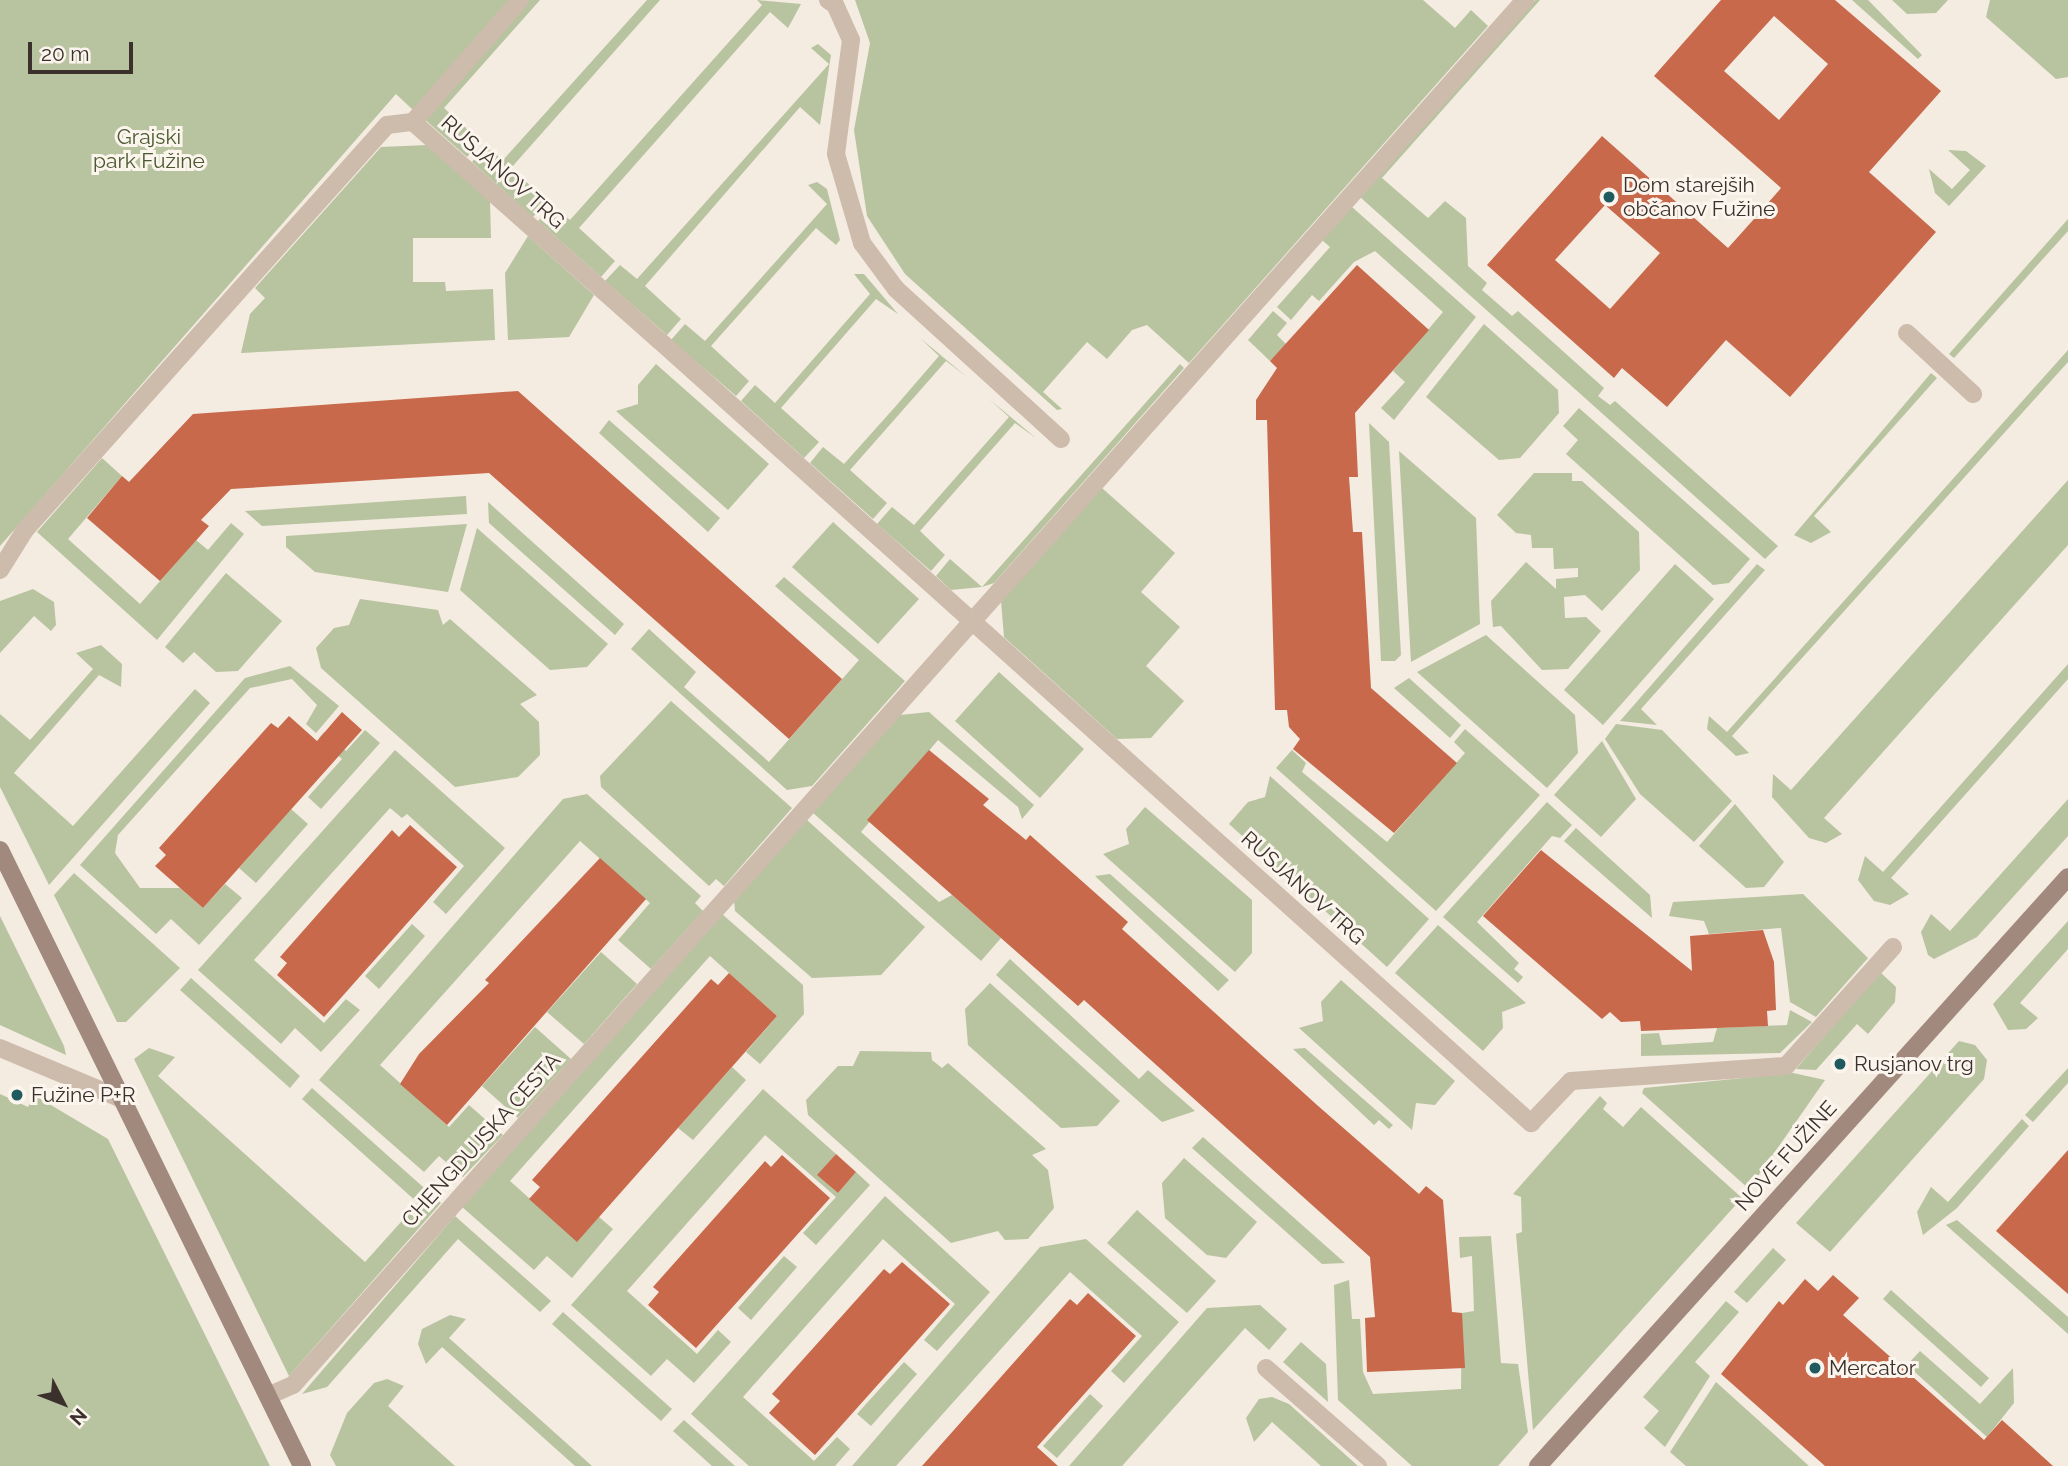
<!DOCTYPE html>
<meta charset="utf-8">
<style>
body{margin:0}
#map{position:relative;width:2068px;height:1466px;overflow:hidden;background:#f4ebe1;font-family:Raleway,sans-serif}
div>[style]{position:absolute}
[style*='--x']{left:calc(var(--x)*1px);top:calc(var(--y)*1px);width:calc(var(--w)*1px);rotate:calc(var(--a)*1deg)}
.green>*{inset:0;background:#b8c4a0}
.building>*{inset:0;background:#c8694b}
.lane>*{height:18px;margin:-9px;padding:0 9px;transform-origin:9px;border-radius:9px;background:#cdbbac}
.street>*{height:18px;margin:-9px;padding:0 9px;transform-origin:9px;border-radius:9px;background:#cdbbac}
.secondary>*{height:18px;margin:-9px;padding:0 9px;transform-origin:9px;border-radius:9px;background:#a18a7d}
.dots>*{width:19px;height:19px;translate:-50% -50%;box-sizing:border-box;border:4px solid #fbf5ee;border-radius:50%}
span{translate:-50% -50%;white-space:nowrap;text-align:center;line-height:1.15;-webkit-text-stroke:6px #fbf5ee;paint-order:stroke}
.park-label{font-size:21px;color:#4a5a2e}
.street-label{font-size:21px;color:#3b302b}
.poi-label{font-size:21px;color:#3b302b}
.left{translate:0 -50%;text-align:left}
.north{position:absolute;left:28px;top:1368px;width:70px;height:70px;-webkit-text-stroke:5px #fbf5ee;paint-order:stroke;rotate:132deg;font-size:19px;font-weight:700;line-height:28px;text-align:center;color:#3b302b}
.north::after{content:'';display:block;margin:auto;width:24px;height:32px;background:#3b302b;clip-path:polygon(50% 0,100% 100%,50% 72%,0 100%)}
.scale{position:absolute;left:28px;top:42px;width:105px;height:32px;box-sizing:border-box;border:4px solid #3b302b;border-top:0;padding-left:9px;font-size:21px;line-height:24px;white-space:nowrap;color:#3b302b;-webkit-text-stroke:5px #fbf5ee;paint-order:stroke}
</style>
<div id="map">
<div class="green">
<div style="clip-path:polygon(0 0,511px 0,413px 110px,396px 94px,0 546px)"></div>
<div style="clip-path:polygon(526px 0,540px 0,444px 108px,480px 141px,467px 157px,422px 117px)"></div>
<div style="clip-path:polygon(647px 0,660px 0,511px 168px,547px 201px,533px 217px,472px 162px,485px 146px,503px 160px)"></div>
<div style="clip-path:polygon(757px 0,801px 4px,788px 28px,770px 12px,579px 228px,615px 261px,601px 277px,538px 221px,552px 206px,570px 220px,753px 15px,762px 5px)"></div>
<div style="clip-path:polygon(1423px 0,1455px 28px,1471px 10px,1488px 26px,1189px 363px,1147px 325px,1132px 330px,1107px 359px,1087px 342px,1043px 392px,1062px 409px,1057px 410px,905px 274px,867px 216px,854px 130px,870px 43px,855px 0)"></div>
<div style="clip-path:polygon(1535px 0,1540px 0,1382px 178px,1428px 218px,1445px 201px,1466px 218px,1468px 266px,1487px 283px,1482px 290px,1512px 316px,1518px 311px,1604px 388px,1598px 396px,1610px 405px,1615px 401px,1778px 546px,1765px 559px,1360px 197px)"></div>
<div style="clip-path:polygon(1852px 0,1868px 0,1922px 55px,1918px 59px)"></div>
<div style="clip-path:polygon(1892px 0,1948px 0,1936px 13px,1907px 14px)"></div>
<div style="clip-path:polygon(1990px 0,2068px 0,2068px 77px,2056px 79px,1986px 17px)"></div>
<div style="clip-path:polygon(818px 44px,831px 55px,820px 125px,800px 107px,645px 286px,681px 319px,667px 335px,605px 281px,620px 265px,637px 279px,829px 64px,811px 48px)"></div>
<div style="clip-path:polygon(427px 145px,490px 201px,491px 238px,413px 238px,413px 282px,445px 282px,446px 291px,493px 289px,495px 340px,241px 353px,250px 314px,265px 298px,255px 288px,381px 147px)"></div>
<div style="clip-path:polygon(1948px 150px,1966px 151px,1986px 166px,1949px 206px,1935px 193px,1929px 169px,1952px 189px,1970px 170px)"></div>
<div style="clip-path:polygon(817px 182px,827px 189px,840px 240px,836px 245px,816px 228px,711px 346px,749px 381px,736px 396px,671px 340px,685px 324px,705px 341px,827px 204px,808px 185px)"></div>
<div style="clip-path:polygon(1352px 207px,1476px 317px,1394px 420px,1381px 408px,1405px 382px,1393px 371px,1443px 312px,1375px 251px,1354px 262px,1319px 301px,1312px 295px,1291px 320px,1277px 307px,1330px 247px,1322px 240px)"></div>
<div style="clip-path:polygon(2068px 219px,2068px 231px,1954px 358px,1949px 354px)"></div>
<div style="clip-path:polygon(528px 236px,594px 295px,569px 337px,508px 340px,505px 273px)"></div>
<div style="clip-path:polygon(854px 274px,864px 274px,898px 314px,876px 299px,781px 408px,819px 442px,804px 458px,741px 401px,755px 385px,775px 403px,870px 294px)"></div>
<div style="clip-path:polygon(1273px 311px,1287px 323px,1277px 335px,1286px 344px,1270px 361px,1248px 340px)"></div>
<div style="clip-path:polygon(1484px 324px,1558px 390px,1559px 413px,1520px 458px,1499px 460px,1426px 397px)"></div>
<div style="clip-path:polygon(920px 338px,967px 377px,946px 361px,850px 470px,887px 503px,873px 519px,810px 463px,823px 447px,844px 464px,895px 407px,939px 356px)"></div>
<div style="clip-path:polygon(2068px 350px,2068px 362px,1732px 736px,1749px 753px,1736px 756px,1707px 729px,1709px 716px,1727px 732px)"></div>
<div style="clip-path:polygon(656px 364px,769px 464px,728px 510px,616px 411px,638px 404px,638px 385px)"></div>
<div style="clip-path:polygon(1180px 364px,1184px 368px,994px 583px,982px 587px,951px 590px,936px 576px,950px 559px,982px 587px)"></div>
<div style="clip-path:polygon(1931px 373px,1937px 378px,1814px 516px,1831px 532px,1811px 543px,1794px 535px)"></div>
<div style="clip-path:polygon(989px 399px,1036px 438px,1015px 423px,920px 531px,945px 555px,931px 571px,877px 524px,892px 507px,914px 525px,1009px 417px)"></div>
<div style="clip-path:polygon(1579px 408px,1750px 559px,1729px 583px,1713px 585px,1566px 454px,1578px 440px,1563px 426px)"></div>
<div style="clip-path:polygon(609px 420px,720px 518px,708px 532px,599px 433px)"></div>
<div style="clip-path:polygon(1369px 423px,1389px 442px,1401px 655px,1395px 661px,1381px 661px)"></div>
<div style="clip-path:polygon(1399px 451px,1476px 518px,1480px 624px,1411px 662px)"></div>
<div style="clip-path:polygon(102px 458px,122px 476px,68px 539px,140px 604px,196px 540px,208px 550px,231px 523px,244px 534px,157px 640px,37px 532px)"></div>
<div style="clip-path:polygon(1534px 473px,1572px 473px,1572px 481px,1582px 481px,1639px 532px,1640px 570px,1602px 611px,1585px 595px,1564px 597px,1565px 618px,1586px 617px,1601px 631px,1568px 669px,1542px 670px,1501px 626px,1493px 627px,1491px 601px,1526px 562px,1556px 589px,1556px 579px,1578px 577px,1578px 568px,1554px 569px,1553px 548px,1532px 548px,1531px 535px,1516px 533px,1497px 515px)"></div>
<div style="clip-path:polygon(2068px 480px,2068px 545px,1824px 818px,1842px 834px,1826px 843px,1809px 838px,1772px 797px,1773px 774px,1791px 790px)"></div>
<div style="clip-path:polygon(1102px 488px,1175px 553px,1141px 592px,1180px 627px,1146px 666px,1184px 701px,1151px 738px,1117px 739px,1004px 637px,1001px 601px)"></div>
<div style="clip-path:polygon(466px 496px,467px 514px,262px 526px,245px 511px)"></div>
<div style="clip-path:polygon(488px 502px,624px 624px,615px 635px,489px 523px)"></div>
<div style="clip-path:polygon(833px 522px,919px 599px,878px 644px,792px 567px)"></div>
<div style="clip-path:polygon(467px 524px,448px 592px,315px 572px,286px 547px,286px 536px)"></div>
<div style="clip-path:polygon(477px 528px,608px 644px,587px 667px,550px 670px,460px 590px)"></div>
<div style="clip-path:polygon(1675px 564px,1714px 599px,1603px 725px,1564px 690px)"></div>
<div style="clip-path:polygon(1757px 564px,1765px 570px,1641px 709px,1657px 725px,1620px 721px)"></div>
<div style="clip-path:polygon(226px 573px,282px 621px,238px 671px,216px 672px,194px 652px,183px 663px,165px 647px)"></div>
<div style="clip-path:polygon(784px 577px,905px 681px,812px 786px,787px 790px,631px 649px,649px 629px,696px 672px,684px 687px,769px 762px,859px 660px,775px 586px)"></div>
<div style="clip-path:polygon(33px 589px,54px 602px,56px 625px,51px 631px,34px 616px,0 653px,0 601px)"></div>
<div style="clip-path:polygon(360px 599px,438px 610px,443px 625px,450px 619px,537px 695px,520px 704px,539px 722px,540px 755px,518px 777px,455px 787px,321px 668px,316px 648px,334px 628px,349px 625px)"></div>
<div style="clip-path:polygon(1486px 635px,1575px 715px,1578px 753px,1547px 788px,1417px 672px)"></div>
<div style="clip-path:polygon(101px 645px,122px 664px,121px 687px,99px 675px,14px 773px,73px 826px,195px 689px,210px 703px,49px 885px,0 787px,0 714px,30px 740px,93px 669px,76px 653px)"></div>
<div style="clip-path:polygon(2068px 664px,2068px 679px,1891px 878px,1909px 894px,1890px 905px,1874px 901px,1858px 880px,1865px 856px,1883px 872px)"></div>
<div style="clip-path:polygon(290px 666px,339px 706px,316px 733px,306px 724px,317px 705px,292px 679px,250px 688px,118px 835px,115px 853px,140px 888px,180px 888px,203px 908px,225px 884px,242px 898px,199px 945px,171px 919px,156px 934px,80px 865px,245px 678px)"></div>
<div style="clip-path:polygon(999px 672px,1084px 749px,1040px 798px,955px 721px)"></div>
<div style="clip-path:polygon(1409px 678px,1461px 725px,1450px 738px,1394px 688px)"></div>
<div style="clip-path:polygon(671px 701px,792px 808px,724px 886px,716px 879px,709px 886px,601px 787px,600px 776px)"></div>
<div style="clip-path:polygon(929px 712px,1034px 805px,1022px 819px,1018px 807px,938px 740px,861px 832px,939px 902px,952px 895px,1001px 938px,981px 961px,812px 812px,900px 715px)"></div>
<div style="clip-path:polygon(1616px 724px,1662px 730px,1732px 801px,1694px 842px,1640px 794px,1605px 739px)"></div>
<div style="clip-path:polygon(1465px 729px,1540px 795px,1436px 911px,1276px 768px,1292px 750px,1306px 763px,1302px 772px,1387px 842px,1465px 753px,1454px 742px)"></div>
<div style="clip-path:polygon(365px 730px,380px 743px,321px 809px,308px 797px,342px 759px,319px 738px,324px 732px,346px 751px)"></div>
<div style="clip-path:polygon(1602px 741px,1636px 799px,1601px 837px,1554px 795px)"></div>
<div style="clip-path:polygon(395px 750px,505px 848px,446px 914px,433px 902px,464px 866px,407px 814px,402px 818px,390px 808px,254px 960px,324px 1023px,346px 999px,360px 1010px,321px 1052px,295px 1028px,281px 1044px,198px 970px)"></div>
<div style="clip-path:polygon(1270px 776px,1429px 919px,1387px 967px,1229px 824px,1248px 802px,1265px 797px)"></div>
<div style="clip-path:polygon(587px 794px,701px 896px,695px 903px,703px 911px,651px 969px,618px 940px,650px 903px,580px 841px,380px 1065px,449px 1127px,469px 1105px,503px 1135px,463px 1177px,439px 1156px,424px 1172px,319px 1080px,563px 799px)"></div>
<div style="clip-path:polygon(2068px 799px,2068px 836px,1977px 937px,1934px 959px,1928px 955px,1921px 932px,1931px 914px,1950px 931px)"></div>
<div style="clip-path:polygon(1547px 802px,1572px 825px,1560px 838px,1552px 836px,1477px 922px,1519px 963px,1514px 969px,1523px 977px,1518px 983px,1443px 917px)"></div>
<div style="clip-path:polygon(1735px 804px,1784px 862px,1764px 887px,1746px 888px,1699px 846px)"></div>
<div style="clip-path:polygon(1145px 807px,1252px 900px,1252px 953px,1235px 972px,1103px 854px,1129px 844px,1126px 829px)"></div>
<div style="clip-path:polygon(291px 809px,308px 824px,256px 883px,239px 868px)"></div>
<div style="clip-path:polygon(807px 820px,925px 927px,881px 975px,812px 978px,735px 911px,734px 900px)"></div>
<div style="clip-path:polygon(1576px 828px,1650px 895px,1652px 918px,1564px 841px)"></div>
<div style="clip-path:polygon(74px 873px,180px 968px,126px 1022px,117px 1022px,54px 895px)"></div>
<div style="clip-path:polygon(1110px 874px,1229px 980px,1218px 991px,1095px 876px)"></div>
<div style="clip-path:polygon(1803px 894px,1868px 958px,1816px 1017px,1790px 1002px,1781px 928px,1709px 934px,1704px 921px,1669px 916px,1673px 902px)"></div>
<div style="clip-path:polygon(722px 914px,803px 985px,804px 1014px,760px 1064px,746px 1052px,777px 1016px,710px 956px,510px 1181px,577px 1241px,599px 1217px,613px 1229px,572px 1278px,547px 1256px,534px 1270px,461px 1206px)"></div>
<div style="clip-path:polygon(0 916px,64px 1046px,66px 1055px,0 1025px)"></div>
<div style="clip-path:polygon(2068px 921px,2068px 949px,2020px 1003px,2038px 1018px,2026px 1029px,2008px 1030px,1993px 1004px)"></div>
<div style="clip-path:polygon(412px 924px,425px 936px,379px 989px,365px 976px)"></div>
<div style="clip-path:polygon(1438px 925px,1526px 1003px,1502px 1012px,1503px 1028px,1483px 1051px,1395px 973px)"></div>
<div style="clip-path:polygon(601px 952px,637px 984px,584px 1044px,547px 1012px)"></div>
<div style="clip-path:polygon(1010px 959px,1139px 1079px,1148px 1070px,1195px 1111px,1162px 1122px,996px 975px)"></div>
<div style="clip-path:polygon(1880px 972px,1896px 987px,1895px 1002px,1868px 1034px,1857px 1024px,1816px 1070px,1796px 1069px)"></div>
<div style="clip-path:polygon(191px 978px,300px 1076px,290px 1088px,180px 990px)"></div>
<div style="clip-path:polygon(1341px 980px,1455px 1081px,1435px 1105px,1416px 1103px,1412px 1130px,1299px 1028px,1323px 1021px,1321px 1002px)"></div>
<div style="clip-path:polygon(990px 983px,1120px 1101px,1097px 1126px,1061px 1128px,968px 1045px,965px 1009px)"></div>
<div style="clip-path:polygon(1790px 1010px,1812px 1022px,1780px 1053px,1641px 1056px,1641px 1034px,1659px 1033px,1662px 1045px,1713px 1042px,1717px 1028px,1787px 1025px)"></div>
<div style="clip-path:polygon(535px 1027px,571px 1059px,518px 1118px,482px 1086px)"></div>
<div style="clip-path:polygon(1959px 1041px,1975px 1045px,1987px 1060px,1984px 1079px,1830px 1252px,1796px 1223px)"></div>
<div style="clip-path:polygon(149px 1048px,175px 1057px,158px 1076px,365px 1262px,418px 1203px,302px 1099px,312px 1088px,441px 1203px,289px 1376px,134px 1059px)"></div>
<div style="clip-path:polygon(1305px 1048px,1393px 1125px,1389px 1129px,1379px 1120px,1374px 1125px,1293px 1049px)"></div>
<div style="clip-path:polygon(860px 1051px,931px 1052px,932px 1060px,942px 1068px,948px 1063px,1046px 1149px,1032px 1155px,1048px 1170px,1054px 1208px,1028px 1239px,1005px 1240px,998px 1231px,951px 1243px,808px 1115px,806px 1100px,838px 1066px,853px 1066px)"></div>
<div style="clip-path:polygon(732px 1067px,746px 1080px,693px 1140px,678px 1128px)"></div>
<div style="clip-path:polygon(2068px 1068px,2068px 1083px,2033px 1122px,2025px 1115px)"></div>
<div style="clip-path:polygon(1793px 1073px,1825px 1080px,1749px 1189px,1642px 1093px,1644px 1088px)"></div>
<div style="clip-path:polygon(763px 1089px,836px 1154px,818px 1175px,838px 1193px,856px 1172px,870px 1185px,816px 1245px,803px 1233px,836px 1197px,765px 1135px,627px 1291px,697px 1354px,718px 1330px,731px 1342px,694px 1383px,667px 1359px,651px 1376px,571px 1305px)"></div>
<div style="clip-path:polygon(0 1094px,28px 1107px,34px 1095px,108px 1139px,270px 1466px,0 1466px)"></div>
<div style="clip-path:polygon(1600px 1096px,1607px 1103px,1603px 1109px,1623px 1127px,1641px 1107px,1742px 1198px,1533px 1430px,1516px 1234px,1522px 1232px,1521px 1197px,1513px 1194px)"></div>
<div style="clip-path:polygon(2022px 1119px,2029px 1126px,1957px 1208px,1923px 1235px,1917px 1212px,1931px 1187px,1948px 1202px)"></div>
<div style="clip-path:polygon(1203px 1137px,1345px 1263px,1322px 1264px,1192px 1148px)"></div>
<div style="clip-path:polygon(1184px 1158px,1257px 1222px,1226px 1258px,1207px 1255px,1165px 1218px,1162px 1183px)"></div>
<div style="clip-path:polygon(885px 1196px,990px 1292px,937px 1351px,924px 1340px,955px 1304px,883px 1239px,743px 1397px,814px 1461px,837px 1437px,850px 1449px,835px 1466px,749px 1466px,691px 1414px)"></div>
<div style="clip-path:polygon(1137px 1210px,1216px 1281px,1187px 1313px,1107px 1243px)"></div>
<div style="clip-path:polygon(455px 1216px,551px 1301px,540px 1312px,458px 1239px,327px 1387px,302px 1394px)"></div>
<div style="clip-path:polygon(1957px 1220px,2068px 1317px,2068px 1334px,1946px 1225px)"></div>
<div style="clip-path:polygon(1491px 1236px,1501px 1363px,1518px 1364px,1528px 1432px,1498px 1466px,1412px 1466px,1338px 1400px,1334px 1285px,1349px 1280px,1352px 1319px,1360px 1319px,1363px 1372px,1373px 1394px,1461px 1389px,1462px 1313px,1474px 1311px,1472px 1256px,1460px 1258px,1459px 1237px)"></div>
<div style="clip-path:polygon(1086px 1239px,1179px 1322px,1124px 1383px,1111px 1371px,1142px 1336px,1070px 1272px,896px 1466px,852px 1466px,1040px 1247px)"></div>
<div style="clip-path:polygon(1773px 1248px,1786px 1260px,1747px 1303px,1734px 1292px)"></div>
<div style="clip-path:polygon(784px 1256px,797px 1267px,751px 1320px,738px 1308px)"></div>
<div style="clip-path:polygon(1891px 1290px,1989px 1378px,1981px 1387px,1883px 1299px)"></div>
<div style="clip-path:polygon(1726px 1301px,1739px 1312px,1695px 1362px,1710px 1376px,1665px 1447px,1644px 1428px,1659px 1411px,1643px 1397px)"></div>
<div style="clip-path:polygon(1260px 1305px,1287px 1329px,1269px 1350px,1245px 1328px,1122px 1466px,1069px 1466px,1207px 1308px)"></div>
<div style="clip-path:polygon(563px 1312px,672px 1409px,661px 1421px,552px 1324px)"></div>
<div style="clip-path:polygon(450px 1315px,466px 1319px,449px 1338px,592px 1466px,575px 1466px,442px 1347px,426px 1364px,418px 1344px,422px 1329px)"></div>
<div style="clip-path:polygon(1301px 1342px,1326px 1364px,1328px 1402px,1283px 1362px)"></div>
<div style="clip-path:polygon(1920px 1351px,1980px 1404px,2013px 1368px,2014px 1403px,1987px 1437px,1907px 1365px)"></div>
<div style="clip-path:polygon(904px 1362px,917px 1374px,871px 1426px,857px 1414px)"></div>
<div style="clip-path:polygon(387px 1379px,404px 1386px,388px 1406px,455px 1466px,336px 1466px,330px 1455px,347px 1413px,374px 1383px)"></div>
<div style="clip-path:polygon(1716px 1382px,1809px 1466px,1686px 1466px,1670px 1452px)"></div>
<div style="clip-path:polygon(1090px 1394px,1103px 1406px,1057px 1458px,1043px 1446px)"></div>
<div style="clip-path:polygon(1272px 1397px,1289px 1404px,1358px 1466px,1321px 1466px,1272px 1422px,1254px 1442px,1246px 1418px,1259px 1399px)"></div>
<div style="clip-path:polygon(684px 1420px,735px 1466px,712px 1466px,673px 1431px)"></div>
</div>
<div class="building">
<div style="clip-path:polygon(evenodd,1721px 0,1835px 0,1941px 91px,1869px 172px,1936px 232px,1790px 397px,1726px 340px,1667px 407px,1622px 368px,1614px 378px,1487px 265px,1602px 136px,1728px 248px,1754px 219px,1781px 188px,1654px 76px,1721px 0,1774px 16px,1828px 64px,1779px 120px,1724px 71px,1774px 16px,1721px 0,1605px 205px,1660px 253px,1610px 309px,1555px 260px,1605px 205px)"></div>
<div style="clip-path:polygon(1357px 265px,1429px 330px,1355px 413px,1358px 477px,1349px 477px,1353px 532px,1362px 532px,1371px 688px,1457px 763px,1394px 833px,1293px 749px,1300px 739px,1289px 727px,1287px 710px,1275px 710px,1267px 420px,1256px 420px,1256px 400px,1277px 368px,1270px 361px)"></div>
<div style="clip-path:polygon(518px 391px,842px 679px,789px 739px,489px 473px,231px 489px,201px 520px,209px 526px,160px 581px,87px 518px,122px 476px,129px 482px,193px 414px)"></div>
<div style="clip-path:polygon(342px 712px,362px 730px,203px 908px,155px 866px,166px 855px,159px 848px,271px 723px,278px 728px,289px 716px,317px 741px)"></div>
<div style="clip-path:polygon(929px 750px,989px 799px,983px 805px,1026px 840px,1030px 835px,1128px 922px,1122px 929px,1317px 1105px,1419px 1194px,1426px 1186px,1443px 1200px,1452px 1312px,1462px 1313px,1465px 1368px,1367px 1372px,1365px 1318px,1375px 1317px,1370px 1257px,1084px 1000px,1078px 1006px,867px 820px)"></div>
<div style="clip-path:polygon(410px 825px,457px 867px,324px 1017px,277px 975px,287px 963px,280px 957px,392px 830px,399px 837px)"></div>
<div style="clip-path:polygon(1541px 850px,1692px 971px,1690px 936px,1763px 930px,1774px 962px,1776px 1010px,1767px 1011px,1768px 1026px,1641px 1031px,1640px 1021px,1621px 1022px,1610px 1012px,1602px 1019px,1483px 916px)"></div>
<div style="clip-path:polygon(600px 858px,646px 899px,447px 1125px,400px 1084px,419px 1054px,489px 983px,485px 980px)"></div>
<div style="clip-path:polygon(729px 973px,777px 1016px,577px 1242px,529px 1199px,540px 1187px,532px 1180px,711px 979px,718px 985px)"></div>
<div style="clip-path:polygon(2068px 1150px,2068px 1294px,1996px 1231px)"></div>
<div style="clip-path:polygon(836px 1154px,856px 1172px,838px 1193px,817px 1175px)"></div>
<div style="clip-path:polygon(782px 1155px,830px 1198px,696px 1348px,648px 1305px,659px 1292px,653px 1287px,765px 1161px,771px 1167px)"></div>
<div style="clip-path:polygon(902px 1262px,950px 1304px,815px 1455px,769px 1413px,780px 1401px,772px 1394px,884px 1269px,890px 1274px)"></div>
<div style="clip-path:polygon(1833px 1275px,1859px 1298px,1843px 1315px,1984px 1440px,2002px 1420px,2053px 1466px,1825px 1466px,1721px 1374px,1779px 1301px,1783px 1305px,1805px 1279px,1818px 1291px)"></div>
<div style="clip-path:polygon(1088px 1293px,1136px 1336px,1037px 1447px,1058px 1466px,922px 1466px,1070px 1299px,1077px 1305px)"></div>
</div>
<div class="lane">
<div style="--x:833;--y:0;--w:44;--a:65.8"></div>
<div style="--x:851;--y:40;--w:115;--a:97.5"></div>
<div style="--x:836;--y:154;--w:93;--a:73.7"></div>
<div style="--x:862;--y:243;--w:57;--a:53.5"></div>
<div style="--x:896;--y:289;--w:223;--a:42.3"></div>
<div style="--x:413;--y:122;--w:162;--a:-48.7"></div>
<div style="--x:1907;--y:333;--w:90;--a:42.7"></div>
<div style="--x:0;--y:570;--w:47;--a:-58"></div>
<div style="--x:25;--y:530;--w:543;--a:-48.21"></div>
<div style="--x:387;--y:125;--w:26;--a:-7"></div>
<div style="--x:413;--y:122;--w:330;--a:41.6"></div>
<div style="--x:0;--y:1048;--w:132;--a:22.7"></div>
<div style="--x:1266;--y:1368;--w:149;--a:41.2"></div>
</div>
<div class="street">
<div style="--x:828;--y:0;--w:4;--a:34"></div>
<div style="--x:660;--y:341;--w:1171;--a:41.92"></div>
<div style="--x:1531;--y:1123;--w:58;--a:-46.4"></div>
<div style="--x:1571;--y:1081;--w:216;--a:-4"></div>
<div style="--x:1786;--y:1066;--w:160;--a:-48"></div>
<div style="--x:268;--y:1396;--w:27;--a:-24"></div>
<div style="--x:293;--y:1385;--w:1854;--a:-48.35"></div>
</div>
<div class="secondary">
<div style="--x:0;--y:850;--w:686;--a:63.88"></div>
<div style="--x:1538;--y:1466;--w:792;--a:-48.02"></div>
</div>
<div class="dots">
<div style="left:1609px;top:197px;background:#1f5a5e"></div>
<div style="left:1840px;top:1064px;background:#1f5a5e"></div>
<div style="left:17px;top:1095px;background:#1f5a5e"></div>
<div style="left:1815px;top:1368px;background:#1f5a5e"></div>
</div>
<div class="park-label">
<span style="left:149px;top:149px">Grajski<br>park Fužine</span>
</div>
<div class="street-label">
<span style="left:503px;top:172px;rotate:42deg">RUSJANOV TRG</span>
<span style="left:1303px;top:888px;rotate:42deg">RUSJANOV TRG</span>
<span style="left:481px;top:1140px;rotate:-48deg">CHENGDUJSKA CESTA</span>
<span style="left:1786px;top:1156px;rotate:-48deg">NOVE FUŽINE</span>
</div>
<div class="poi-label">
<span class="left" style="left:1623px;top:197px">Dom starejših<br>občanov Fužine</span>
<span class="left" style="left:1854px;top:1064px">Rusjanov trg</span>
<span class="left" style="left:31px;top:1095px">Fužine P+R</span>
<span class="left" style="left:1829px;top:1368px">Mercator</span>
</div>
<div class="north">N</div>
<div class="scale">20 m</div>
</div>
